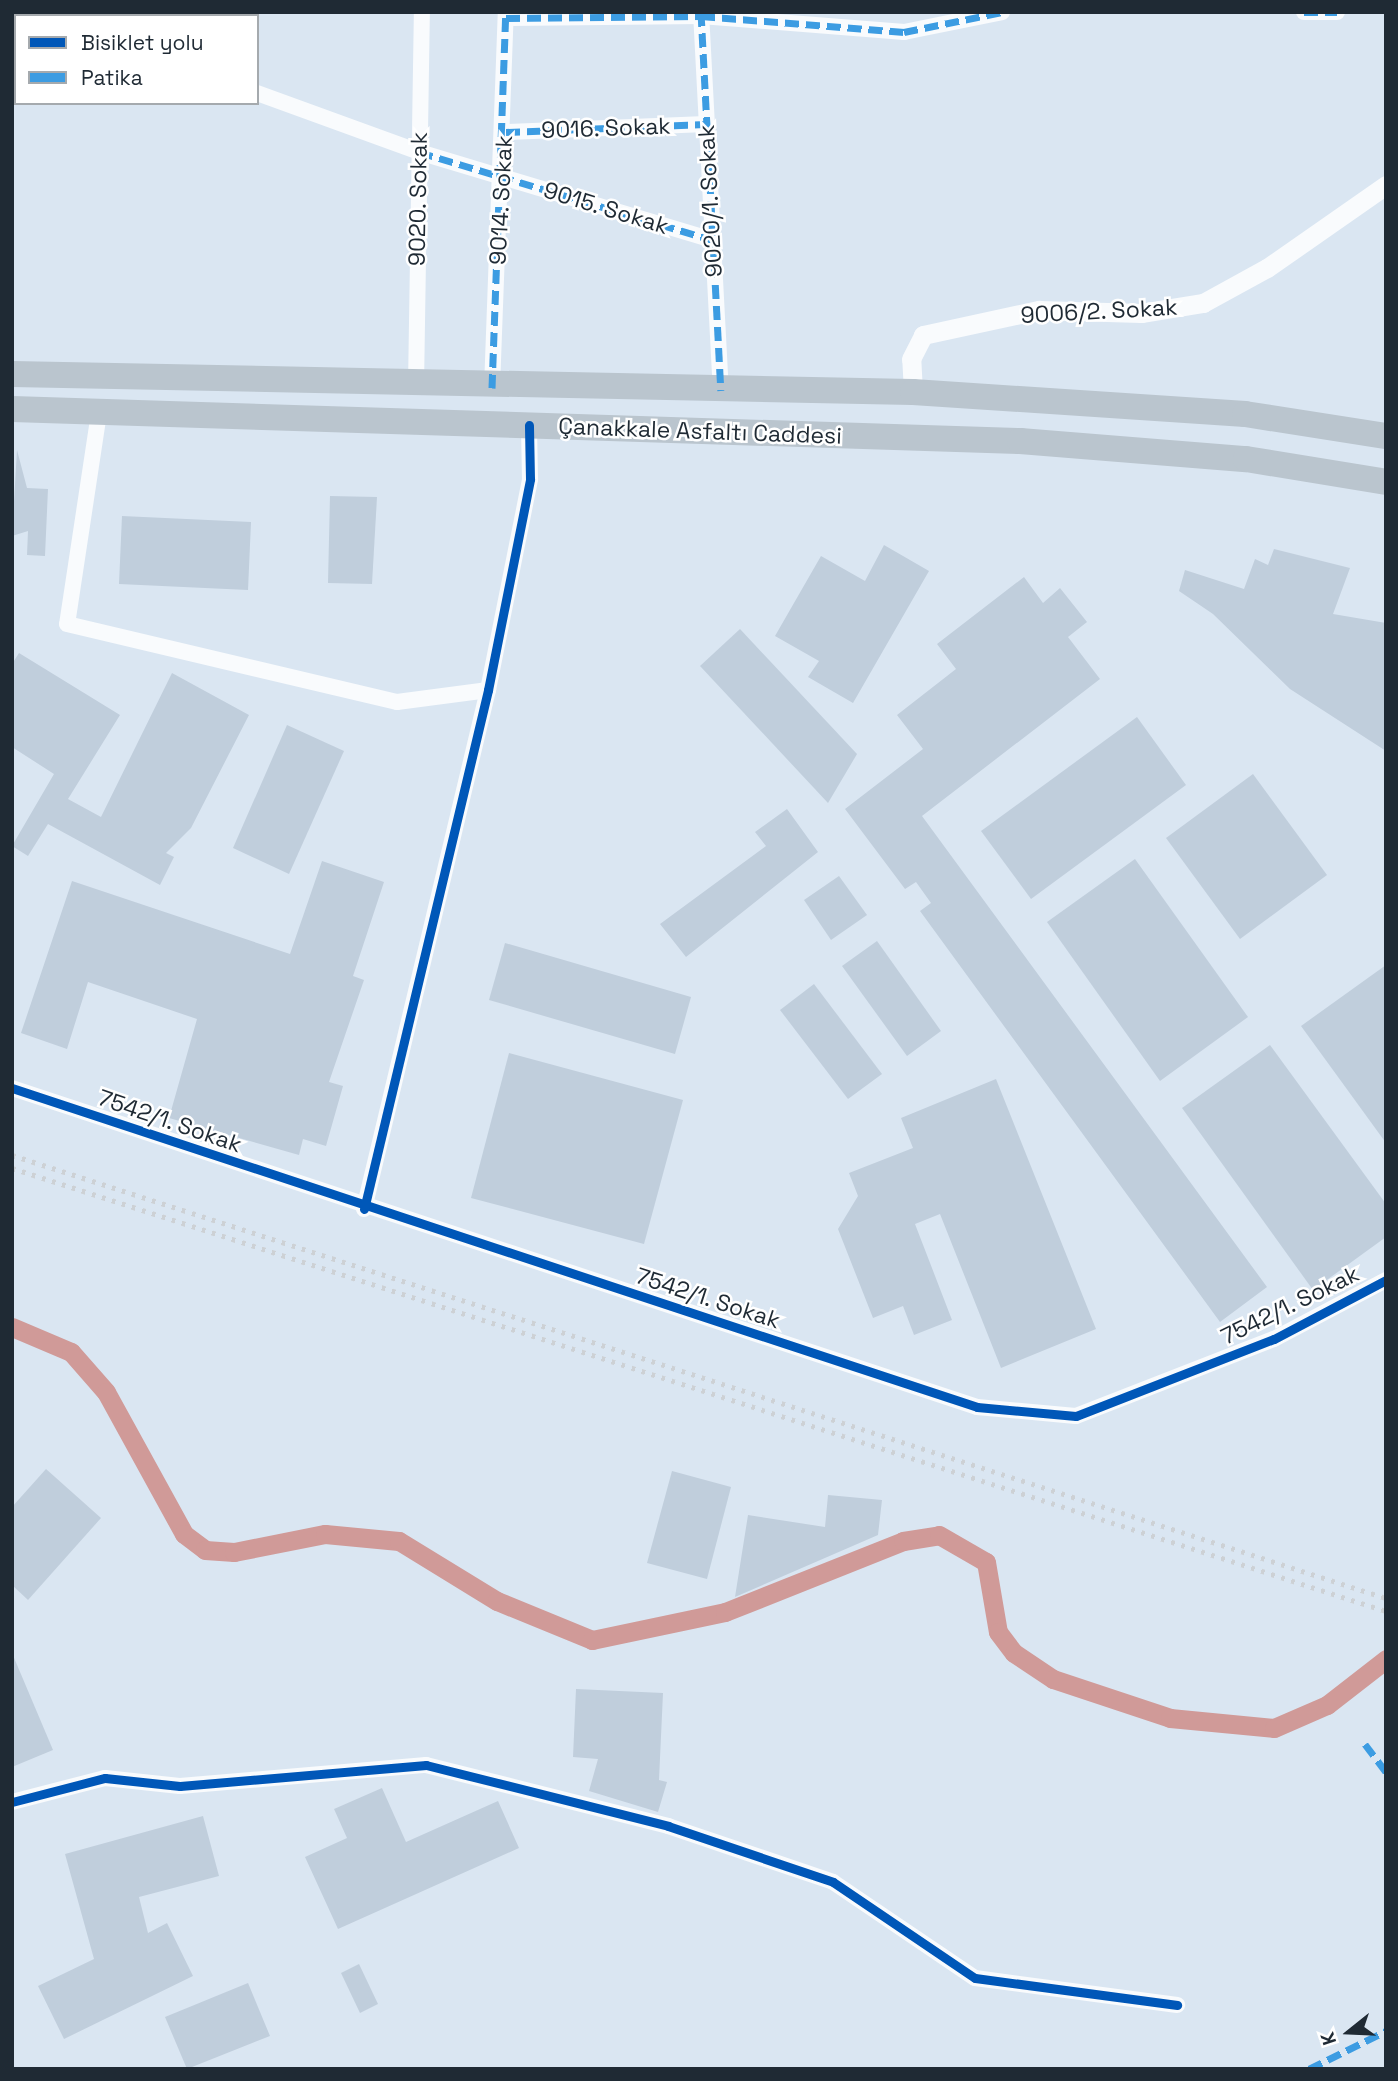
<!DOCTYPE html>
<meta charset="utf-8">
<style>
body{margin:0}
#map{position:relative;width:1398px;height:2081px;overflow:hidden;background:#dae6f2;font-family:"Space Grotesk",sans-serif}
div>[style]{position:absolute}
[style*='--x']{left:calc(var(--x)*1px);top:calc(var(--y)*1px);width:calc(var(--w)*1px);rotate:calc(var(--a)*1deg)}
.canal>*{height:19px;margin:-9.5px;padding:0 9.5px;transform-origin:9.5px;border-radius:9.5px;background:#d09a98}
.building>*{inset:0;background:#c0cedc}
.minor>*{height:16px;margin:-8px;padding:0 8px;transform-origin:8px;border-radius:8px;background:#f9fbfd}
.tertiary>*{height:19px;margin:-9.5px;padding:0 9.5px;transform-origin:9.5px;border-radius:9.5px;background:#f9fbfd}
.trunk>*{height:26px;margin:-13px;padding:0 13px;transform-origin:13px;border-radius:13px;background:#bac5ce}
.rail>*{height:5px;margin-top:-2.5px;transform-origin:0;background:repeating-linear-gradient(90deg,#cdd1d5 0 3.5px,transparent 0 10.5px)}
.quiet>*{height:7px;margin-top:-3.5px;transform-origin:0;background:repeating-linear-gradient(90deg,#3c9ce2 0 14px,transparent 0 21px)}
.cycleway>*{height:9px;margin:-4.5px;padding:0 4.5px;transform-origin:4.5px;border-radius:4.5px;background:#0057b8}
span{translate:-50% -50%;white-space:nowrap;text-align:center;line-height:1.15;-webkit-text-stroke:5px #fff;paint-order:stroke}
.street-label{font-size:23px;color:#1f2a34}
.frame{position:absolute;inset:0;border:14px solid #1f2a34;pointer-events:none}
.legend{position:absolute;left:14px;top:14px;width:245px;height:91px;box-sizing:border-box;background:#fff;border:2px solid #a5aaae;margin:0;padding:9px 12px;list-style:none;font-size:21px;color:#1f2a34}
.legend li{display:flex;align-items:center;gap:14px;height:35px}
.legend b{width:35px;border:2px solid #a5aaae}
.north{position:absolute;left:1314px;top:1997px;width:70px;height:70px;-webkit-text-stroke:5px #fff;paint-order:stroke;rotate:252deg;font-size:19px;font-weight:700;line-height:28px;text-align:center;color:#1f2a34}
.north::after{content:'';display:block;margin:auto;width:24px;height:32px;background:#1f2a34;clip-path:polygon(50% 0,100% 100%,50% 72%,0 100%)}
</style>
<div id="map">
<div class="canal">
<div style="--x:12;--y:1327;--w:64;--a:23"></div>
<div style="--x:71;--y:1352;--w:53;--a:48.8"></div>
<div style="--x:106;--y:1392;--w:162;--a:61.2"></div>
<div style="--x:184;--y:1534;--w:26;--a:37"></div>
<div style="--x:205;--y:1550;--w:29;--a:4"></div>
<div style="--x:234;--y:1552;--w:93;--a:-11.2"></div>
<div style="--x:325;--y:1534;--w:74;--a:5.4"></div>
<div style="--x:399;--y:1541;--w:115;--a:31.5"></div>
<div style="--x:497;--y:1601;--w:103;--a:22.3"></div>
<div style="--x:592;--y:1640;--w:136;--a:-11.9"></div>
<div style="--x:725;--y:1612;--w:192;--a:-21.7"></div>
<div style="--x:903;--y:1541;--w:36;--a:-9"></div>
<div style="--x:939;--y:1535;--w:54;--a:29.9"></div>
<div style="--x:986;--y:1562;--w:71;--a:80.3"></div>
<div style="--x:998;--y:1632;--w:26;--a:53"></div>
<div style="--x:1014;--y:1653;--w:47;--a:33.7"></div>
<div style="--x:1053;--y:1679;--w:123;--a:18.4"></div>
<div style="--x:1170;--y:1718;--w:104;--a:5.5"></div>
<div style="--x:1274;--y:1728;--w:58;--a:-23.5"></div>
<div style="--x:1327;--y:1705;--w:75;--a:-37.9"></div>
</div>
<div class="building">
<div style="clip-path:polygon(17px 450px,27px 488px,48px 489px,45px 556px,27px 555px,28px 531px,12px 536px)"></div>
<div style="clip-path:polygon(330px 496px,377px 497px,372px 584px,328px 583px)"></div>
<div style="clip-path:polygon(122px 516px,251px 522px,248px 590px,119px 584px)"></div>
<div style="clip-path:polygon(884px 545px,929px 571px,853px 703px,808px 677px,819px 661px,775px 636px,821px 556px,865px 581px)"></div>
<div style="clip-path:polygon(1274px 549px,1350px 568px,1333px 614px,1386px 623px,1386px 751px,1290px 689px,1213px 614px,1179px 591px,1185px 570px,1244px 589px,1255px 559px,1268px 565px)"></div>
<div style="clip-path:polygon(1024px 577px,1043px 603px,1060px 588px,1087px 622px,1068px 637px,1100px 679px,922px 816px,1267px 1287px,1220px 1322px,920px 911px,931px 903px,916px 882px,905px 889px,845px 809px,923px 749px,897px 715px,956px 669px,937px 644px)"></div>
<div style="clip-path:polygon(740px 629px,857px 754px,828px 803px,700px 666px)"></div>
<div style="clip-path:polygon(19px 653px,120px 715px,68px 799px,101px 817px,172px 673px,249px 715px,191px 828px,166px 853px,174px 857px,160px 885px,48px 824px,28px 856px,12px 846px,54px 774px,12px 747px,12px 664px)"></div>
<div style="clip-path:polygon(1137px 717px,1186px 785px,1031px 899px,981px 831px)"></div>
<div style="clip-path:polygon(287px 725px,344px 751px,289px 874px,233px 848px)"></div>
<div style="clip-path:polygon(1253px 774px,1327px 875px,1240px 939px,1166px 838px)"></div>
<div style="clip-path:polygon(787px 809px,818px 852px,686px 957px,660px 924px,766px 846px,755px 832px)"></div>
<div style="clip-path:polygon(1135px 859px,1248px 1017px,1160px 1081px,1047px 922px)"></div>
<div style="clip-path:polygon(322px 861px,384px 882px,353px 976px,364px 980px,329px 1082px,343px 1086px,326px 1146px,303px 1139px,299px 1155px,169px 1118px,197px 1019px,88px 982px,67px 1049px,21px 1033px,72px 881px,290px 954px)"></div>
<div style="clip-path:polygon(839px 876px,867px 915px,831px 940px,804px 900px)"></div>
<div style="clip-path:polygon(877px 941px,941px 1031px,907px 1056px,842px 966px)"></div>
<div style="clip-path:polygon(505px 943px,691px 997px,675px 1054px,489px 1000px)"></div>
<div style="clip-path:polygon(1386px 965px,1386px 1143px,1301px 1026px)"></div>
<div style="clip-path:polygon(814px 984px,882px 1074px,848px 1099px,780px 1010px)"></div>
<div style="clip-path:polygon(1270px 1045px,1386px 1204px,1386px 1237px,1313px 1290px,1182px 1108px)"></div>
<div style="clip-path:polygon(509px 1053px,683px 1100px,644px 1244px,471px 1198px)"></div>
<div style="clip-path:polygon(996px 1079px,1096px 1329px,1001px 1368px,940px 1214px,915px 1224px,952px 1320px,914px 1335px,903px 1306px,873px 1318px,838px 1229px,858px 1196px,849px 1173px,913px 1148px,901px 1118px)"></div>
<div style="clip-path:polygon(46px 1469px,101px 1518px,28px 1600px,12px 1585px,12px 1507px)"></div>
<div style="clip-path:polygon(672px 1471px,731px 1487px,707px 1579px,647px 1563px)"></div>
<div style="clip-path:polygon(828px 1495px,882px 1500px,878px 1535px,735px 1597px,748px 1515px,825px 1527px)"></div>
<div style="clip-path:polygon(12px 1653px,53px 1750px,12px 1767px)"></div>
<div style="clip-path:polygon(576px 1689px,663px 1693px,659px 1780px,667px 1782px,658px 1812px,589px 1791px,598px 1759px,573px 1757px)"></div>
<div style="clip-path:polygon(382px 1788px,406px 1842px,498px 1801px,519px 1848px,338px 1929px,305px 1857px,347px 1838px,334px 1809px)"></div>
<div style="clip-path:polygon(203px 1816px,219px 1876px,139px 1897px,148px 1933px,167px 1923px,193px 1976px,64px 2039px,38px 1986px,94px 1959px,65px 1854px)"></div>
<div style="clip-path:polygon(359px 1964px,378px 2004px,360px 2013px,341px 1973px)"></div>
<div style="clip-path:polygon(248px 1983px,270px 2036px,187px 2069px,165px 2017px)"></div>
</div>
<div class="minor">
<div style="--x:701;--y:12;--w:379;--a:87"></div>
<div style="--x:1304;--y:12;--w:33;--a:0"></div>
<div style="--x:12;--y:14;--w:13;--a:9"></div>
<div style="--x:86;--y:16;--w:4;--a:-90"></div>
<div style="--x:506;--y:18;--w:195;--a:-0.6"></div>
<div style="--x:701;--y:16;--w:204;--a:4.5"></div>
<div style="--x:904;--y:32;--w:100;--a:-11.5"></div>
<div style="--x:257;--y:93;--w:172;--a:20"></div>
<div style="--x:419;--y:152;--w:306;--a:16.7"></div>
<div style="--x:506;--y:132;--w:200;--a:-2.3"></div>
<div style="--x:416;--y:386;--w:374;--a:-89.1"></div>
<div style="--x:492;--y:388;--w:376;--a:-87.9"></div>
<div style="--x:99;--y:413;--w:213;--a:98.6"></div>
<div style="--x:67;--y:624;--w:339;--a:13.3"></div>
<div style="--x:397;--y:702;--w:92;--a:-7.5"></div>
<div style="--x:12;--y:1088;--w:1016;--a:18.29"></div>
<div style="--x:977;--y:1407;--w:99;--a:5.2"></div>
<div style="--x:1076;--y:1416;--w:212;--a:-21.3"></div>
<div style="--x:1274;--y:1339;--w:127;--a:-27.8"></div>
<div style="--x:364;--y:1209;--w:534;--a:-76.56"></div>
<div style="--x:488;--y:690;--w:215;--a:-78.7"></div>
<div style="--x:530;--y:479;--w:54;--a:-91.1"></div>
<div style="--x:12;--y:1802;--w:96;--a:-14.5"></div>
<div style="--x:105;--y:1778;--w:75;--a:6.1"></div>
<div style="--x:180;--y:1786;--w:247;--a:-4.9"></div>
<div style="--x:426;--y:1765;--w:250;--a:14.1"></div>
<div style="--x:668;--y:1826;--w:174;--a:18.7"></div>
<div style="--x:833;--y:1882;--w:171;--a:34.1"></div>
<div style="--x:975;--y:1978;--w:204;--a:7.6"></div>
</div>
<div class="tertiary">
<div style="--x:913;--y:392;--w:33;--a:-93"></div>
<div style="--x:911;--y:359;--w:27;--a:-63"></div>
<div style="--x:923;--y:335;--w:119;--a:-12.2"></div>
<div style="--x:1039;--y:310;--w:102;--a:1.7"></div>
<div style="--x:1141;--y:313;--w:63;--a:-9.2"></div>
<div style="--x:1203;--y:303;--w:73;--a:-28.7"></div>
<div style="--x:1267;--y:268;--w:145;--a:-34.9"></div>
</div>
<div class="trunk">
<div style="--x:12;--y:374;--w:901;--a:1.14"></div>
<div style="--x:913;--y:392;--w:333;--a:3.8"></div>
<div style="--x:1245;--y:414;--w:143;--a:8.9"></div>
<div style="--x:12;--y:409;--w:1009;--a:1.82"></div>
<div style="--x:1020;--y:441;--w:227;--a:4.6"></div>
<div style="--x:1246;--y:459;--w:142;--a:9.3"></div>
</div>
<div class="rail">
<div style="--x:12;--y:1155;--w:1444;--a:17.87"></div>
<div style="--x:12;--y:1168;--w:1444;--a:17.87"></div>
</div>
<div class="quiet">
<div style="--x:701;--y:12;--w:379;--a:87"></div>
<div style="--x:1304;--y:12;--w:33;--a:0"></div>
<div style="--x:86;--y:16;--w:4;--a:-90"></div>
<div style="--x:506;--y:18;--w:195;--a:-0.6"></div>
<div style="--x:701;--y:16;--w:204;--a:4.5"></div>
<div style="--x:904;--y:32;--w:100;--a:-11.5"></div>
<div style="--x:506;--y:132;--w:200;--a:-2.3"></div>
<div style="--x:419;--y:152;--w:306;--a:16.7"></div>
<div style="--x:492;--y:388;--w:376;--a:-87.9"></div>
<div style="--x:1365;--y:1744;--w:35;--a:53"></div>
<div style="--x:1309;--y:2069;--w:86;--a:-26.3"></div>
</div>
<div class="cycleway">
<div style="--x:12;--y:1088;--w:1016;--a:18.29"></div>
<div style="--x:977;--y:1407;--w:99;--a:5.2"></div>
<div style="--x:1076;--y:1416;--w:212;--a:-21.3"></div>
<div style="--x:1274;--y:1339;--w:127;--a:-27.8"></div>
<div style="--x:364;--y:1209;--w:534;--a:-76.56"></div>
<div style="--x:488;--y:690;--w:215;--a:-78.7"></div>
<div style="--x:530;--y:479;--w:54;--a:-91.1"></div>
<div style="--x:12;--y:1802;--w:96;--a:-14.5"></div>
<div style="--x:105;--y:1778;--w:75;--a:6.1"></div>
<div style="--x:180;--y:1786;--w:247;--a:-4.9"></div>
<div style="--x:426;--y:1765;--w:250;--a:14.1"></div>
<div style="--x:668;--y:1826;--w:174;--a:18.7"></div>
<div style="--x:833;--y:1882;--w:171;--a:34.1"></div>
<div style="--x:975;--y:1978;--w:204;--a:7.6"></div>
</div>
<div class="street-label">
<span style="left:606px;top:128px;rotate:-2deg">9016. Sokak</span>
<span style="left:418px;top:199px;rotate:-89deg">9020. Sokak</span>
<span style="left:501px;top:200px;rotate:-87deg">9014. Sokak</span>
<span style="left:710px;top:201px;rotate:-93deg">9020/1. Sokak</span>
<span style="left:606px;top:208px;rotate:17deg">9015. Sokak</span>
<span style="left:1099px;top:311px;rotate:-3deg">9006/2. Sokak</span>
<span style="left:700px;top:431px;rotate:2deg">Çanakkale Asfaltı Caddesi</span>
<span style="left:170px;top:1121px;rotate:19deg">7542/1. Sokak</span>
<span style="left:708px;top:1298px;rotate:18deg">7542/1. Sokak</span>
<span style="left:1290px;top:1305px;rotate:-26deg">7542/1. Sokak</span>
</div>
<div class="frame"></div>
<ul class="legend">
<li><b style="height:9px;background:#0057b8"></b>Bisiklet yolu</li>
<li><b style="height:9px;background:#3c9ce2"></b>Patika</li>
</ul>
<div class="north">K</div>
</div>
